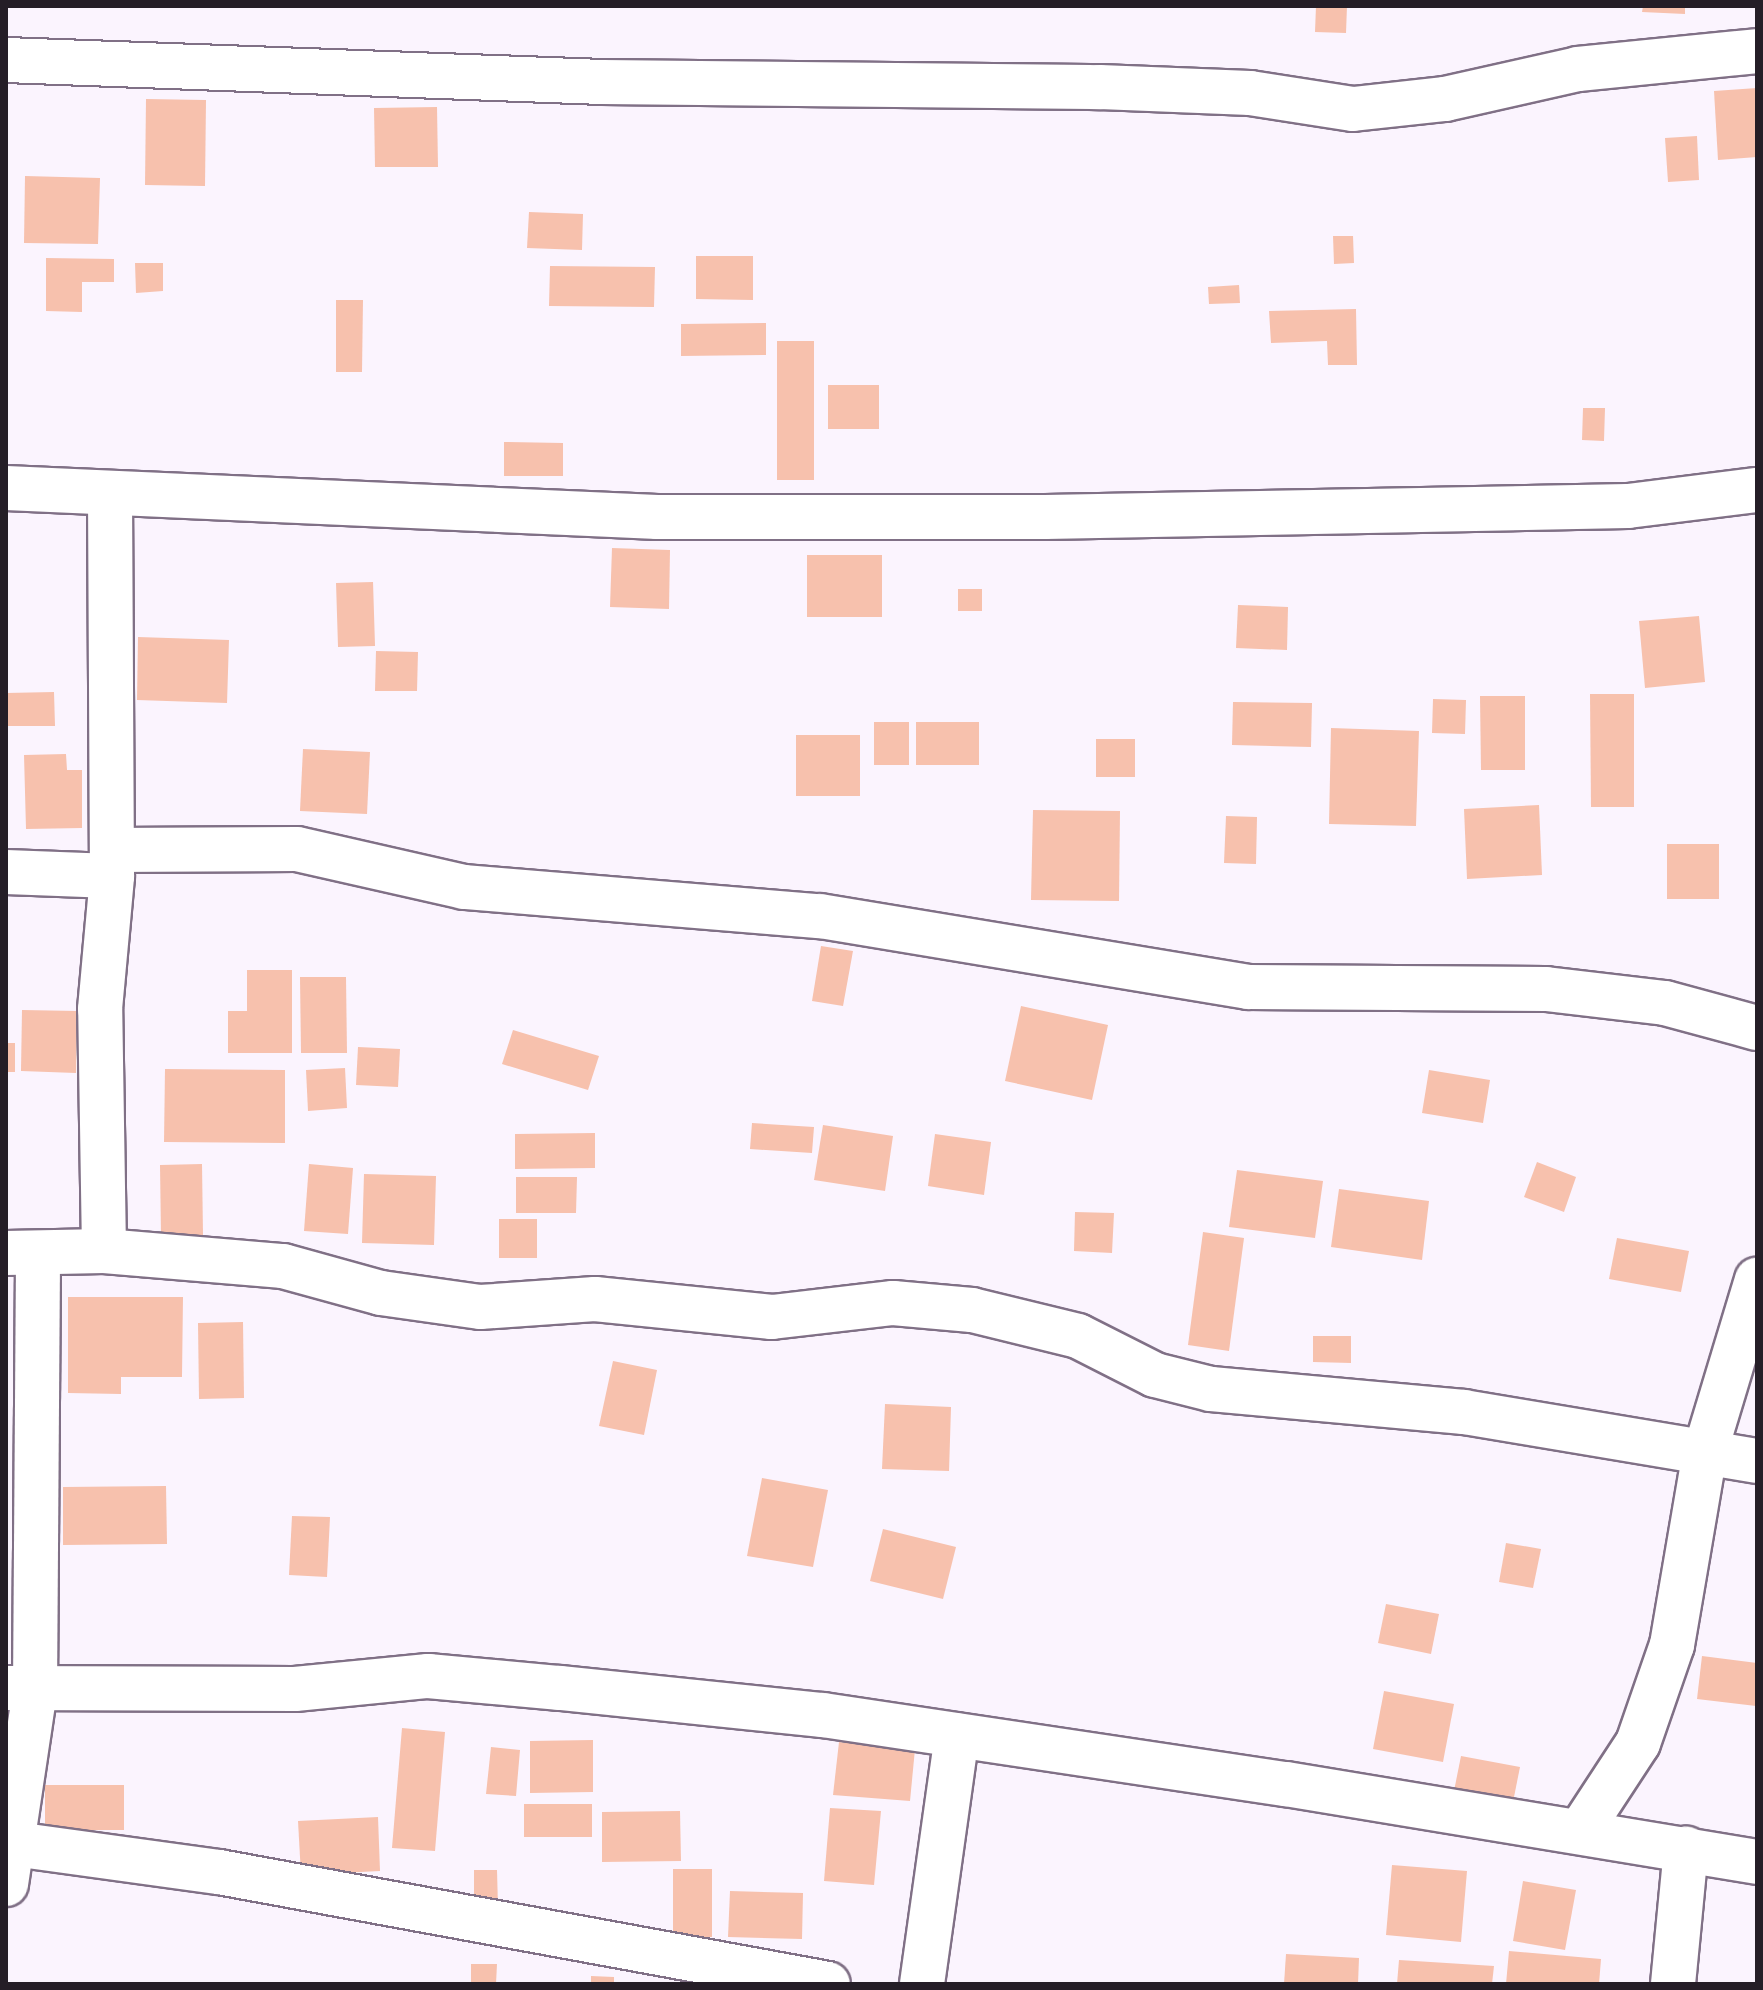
<!DOCTYPE html>
<style>
body{margin:0}
#map{position:relative;width:1763px;height:1990px;overflow:hidden;background:#fbf4fe;font-family:Mulish,sans-serif}
div>[style]{position:absolute}
[style*='--x']{left:calc(var(--x)*1px);top:calc(var(--y)*1px);width:calc(var(--w)*1px);rotate:calc(var(--a)*1deg)}
.building>*{inset:0;background:#f7c1ad}
.roads{filter:drop-shadow(2px 0 #807086) drop-shadow(-2px 0 #807086) drop-shadow(0 2px #807086) drop-shadow(0 -2px #807086)}
.minor>*{height:44px;margin:-22px;padding:0 22px;transform-origin:22px;border-radius:22px;background:#fff}
span{translate:-50% -50%;white-space:nowrap;text-align:center;line-height:1.15;-webkit-text-stroke:8px #fff;paint-order:stroke}
.frame{position:absolute;inset:0;border:8px solid #251e27;pointer-events:none}
</style>
<div id="map">
<div class="building">
<div style="clip-path:polygon(1316px 6px,1347px 6px,1346px 33px,1315px 32px)"></div>
<div style="clip-path:polygon(1643px 6px,1685px 6px,1685px 14px,1642px 12px)"></div>
<div style="clip-path:polygon(1757px 88px,1757px 157px,1718px 160px,1714px 91px)"></div>
<div style="clip-path:polygon(146px 99px,206px 100px,205px 186px,145px 185px)"></div>
<div style="clip-path:polygon(437px 107px,438px 167px,375px 167px,374px 108px)"></div>
<div style="clip-path:polygon(1697px 136px,1699px 180px,1668px 182px,1665px 138px)"></div>
<div style="clip-path:polygon(25px 176px,100px 178px,98px 244px,24px 243px)"></div>
<div style="clip-path:polygon(529px 212px,583px 214px,582px 250px,527px 248px)"></div>
<div style="clip-path:polygon(1333px 236px,1353px 236px,1354px 263px,1334px 264px)"></div>
<div style="clip-path:polygon(696px 256px,753px 256px,753px 300px,696px 299px)"></div>
<div style="clip-path:polygon(46px 258px,114px 259px,114px 282px,82px 282px,82px 312px,46px 311px)"></div>
<div style="clip-path:polygon(135px 263px,163px 263px,163px 291px,136px 293px)"></div>
<div style="clip-path:polygon(550px 266px,655px 267px,654px 307px,549px 306px)"></div>
<div style="clip-path:polygon(1239px 285px,1240px 303px,1209px 304px,1208px 287px)"></div>
<div style="clip-path:polygon(336px 300px,363px 300px,362px 372px,336px 372px)"></div>
<div style="clip-path:polygon(1356px 309px,1357px 365px,1328px 365px,1327px 341px,1271px 343px,1269px 311px)"></div>
<div style="clip-path:polygon(766px 323px,766px 355px,681px 356px,681px 324px)"></div>
<div style="clip-path:polygon(777px 341px,814px 341px,814px 480px,777px 480px)"></div>
<div style="clip-path:polygon(828px 385px,879px 385px,879px 429px,828px 429px)"></div>
<div style="clip-path:polygon(1583px 408px,1605px 408px,1604px 441px,1582px 440px)"></div>
<div style="clip-path:polygon(504px 442px,563px 443px,563px 476px,504px 476px)"></div>
<div style="clip-path:polygon(612px 548px,670px 550px,669px 609px,610px 607px)"></div>
<div style="clip-path:polygon(807px 555px,882px 555px,882px 617px,807px 617px)"></div>
<div style="clip-path:polygon(373px 582px,375px 646px,338px 647px,336px 583px)"></div>
<div style="clip-path:polygon(958px 589px,982px 589px,982px 611px,958px 611px)"></div>
<div style="clip-path:polygon(1238px 605px,1288px 607px,1287px 650px,1236px 648px)"></div>
<div style="clip-path:polygon(1699px 616px,1705px 682px,1645px 688px,1639px 621px)"></div>
<div style="clip-path:polygon(138px 637px,229px 640px,227px 703px,137px 700px)"></div>
<div style="clip-path:polygon(376px 651px,418px 652px,417px 691px,375px 691px)"></div>
<div style="clip-path:polygon(54px 692px,55px 726px,6px 726px,6px 693px)"></div>
<div style="clip-path:polygon(1590px 694px,1634px 694px,1634px 807px,1591px 807px)"></div>
<div style="clip-path:polygon(1480px 696px,1525px 696px,1525px 770px,1481px 770px)"></div>
<div style="clip-path:polygon(1433px 699px,1466px 700px,1465px 734px,1432px 733px)"></div>
<div style="clip-path:polygon(1233px 702px,1312px 703px,1311px 747px,1232px 745px)"></div>
<div style="clip-path:polygon(874px 722px,909px 722px,909px 765px,874px 765px)"></div>
<div style="clip-path:polygon(916px 722px,979px 722px,979px 765px,916px 765px)"></div>
<div style="clip-path:polygon(1331px 728px,1419px 731px,1416px 826px,1329px 824px)"></div>
<div style="clip-path:polygon(796px 735px,860px 735px,860px 796px,796px 796px)"></div>
<div style="clip-path:polygon(1096px 739px,1135px 739px,1135px 777px,1096px 777px)"></div>
<div style="clip-path:polygon(303px 749px,370px 752px,367px 814px,300px 811px)"></div>
<div style="clip-path:polygon(66px 754px,67px 770px,82px 770px,82px 828px,26px 829px,24px 755px)"></div>
<div style="clip-path:polygon(1539px 805px,1542px 875px,1467px 879px,1464px 809px)"></div>
<div style="clip-path:polygon(1033px 810px,1120px 811px,1119px 901px,1031px 900px)"></div>
<div style="clip-path:polygon(1226px 816px,1257px 817px,1256px 864px,1224px 863px)"></div>
<div style="clip-path:polygon(1667px 844px,1719px 844px,1719px 899px,1667px 899px)"></div>
<div style="clip-path:polygon(821px 946px,853px 951px,843px 1006px,812px 1001px)"></div>
<div style="clip-path:polygon(247px 970px,292px 970px,292px 1053px,228px 1053px,228px 1011px,247px 1011px)"></div>
<div style="clip-path:polygon(300px 977px,346px 977px,347px 1053px,301px 1053px)"></div>
<div style="clip-path:polygon(1021px 1006px,1108px 1025px,1092px 1100px,1005px 1081px)"></div>
<div style="clip-path:polygon(22px 1010px,77px 1011px,76px 1073px,21px 1071px)"></div>
<div style="clip-path:polygon(513px 1030px,599px 1056px,588px 1090px,502px 1064px)"></div>
<div style="clip-path:polygon(6px 1043px,15px 1043px,15px 1072px,6px 1072px)"></div>
<div style="clip-path:polygon(358px 1047px,400px 1049px,398px 1087px,356px 1085px)"></div>
<div style="clip-path:polygon(345px 1068px,347px 1108px,308px 1111px,306px 1070px)"></div>
<div style="clip-path:polygon(165px 1069px,285px 1070px,285px 1143px,164px 1142px)"></div>
<div style="clip-path:polygon(1429px 1070px,1490px 1080px,1483px 1123px,1422px 1113px)"></div>
<div style="clip-path:polygon(752px 1123px,814px 1127px,812px 1153px,750px 1149px)"></div>
<div style="clip-path:polygon(823px 1125px,893px 1136px,885px 1191px,814px 1180px)"></div>
<div style="clip-path:polygon(595px 1133px,595px 1168px,515px 1169px,515px 1134px)"></div>
<div style="clip-path:polygon(935px 1134px,991px 1142px,984px 1195px,928px 1186px)"></div>
<div style="clip-path:polygon(1537px 1162px,1576px 1177px,1564px 1212px,1524px 1197px)"></div>
<div style="clip-path:polygon(202px 1164px,203px 1235px,161px 1236px,160px 1165px)"></div>
<div style="clip-path:polygon(309px 1164px,353px 1168px,348px 1234px,304px 1231px)"></div>
<div style="clip-path:polygon(1237px 1170px,1323px 1181px,1315px 1238px,1229px 1227px)"></div>
<div style="clip-path:polygon(364px 1174px,436px 1176px,434px 1245px,362px 1243px)"></div>
<div style="clip-path:polygon(516px 1177px,577px 1177px,576px 1213px,516px 1213px)"></div>
<div style="clip-path:polygon(1339px 1189px,1429px 1201px,1422px 1260px,1331px 1247px)"></div>
<div style="clip-path:polygon(1075px 1212px,1114px 1213px,1112px 1253px,1074px 1251px)"></div>
<div style="clip-path:polygon(499px 1219px,537px 1219px,537px 1258px,499px 1258px)"></div>
<div style="clip-path:polygon(1203px 1232px,1244px 1238px,1229px 1351px,1188px 1345px)"></div>
<div style="clip-path:polygon(1617px 1238px,1689px 1251px,1681px 1292px,1609px 1279px)"></div>
<div style="clip-path:polygon(68px 1297px,183px 1297px,182px 1377px,121px 1377px,121px 1394px,68px 1393px)"></div>
<div style="clip-path:polygon(243px 1322px,244px 1398px,199px 1399px,198px 1323px)"></div>
<div style="clip-path:polygon(1313px 1336px,1351px 1336px,1351px 1363px,1313px 1362px)"></div>
<div style="clip-path:polygon(613px 1361px,657px 1370px,644px 1435px,599px 1426px)"></div>
<div style="clip-path:polygon(885px 1404px,951px 1407px,949px 1471px,882px 1469px)"></div>
<div style="clip-path:polygon(762px 1478px,828px 1490px,813px 1567px,747px 1556px)"></div>
<div style="clip-path:polygon(166px 1486px,167px 1544px,63px 1545px,63px 1487px)"></div>
<div style="clip-path:polygon(292px 1516px,330px 1517px,327px 1577px,289px 1575px)"></div>
<div style="clip-path:polygon(883px 1529px,956px 1547px,943px 1599px,870px 1581px)"></div>
<div style="clip-path:polygon(1506px 1543px,1541px 1549px,1533px 1588px,1499px 1582px)"></div>
<div style="clip-path:polygon(1386px 1604px,1439px 1614px,1431px 1654px,1378px 1643px)"></div>
<div style="clip-path:polygon(1702px 1656px,1757px 1663px,1756px 1706px,1697px 1699px)"></div>
<div style="clip-path:polygon(1384px 1691px,1454px 1704px,1443px 1762px,1373px 1749px)"></div>
<div style="clip-path:polygon(402px 1728px,445px 1732px,435px 1851px,392px 1848px)"></div>
<div style="clip-path:polygon(593px 1740px,593px 1792px,530px 1793px,530px 1741px)"></div>
<div style="clip-path:polygon(839px 1742px,915px 1749px,910px 1801px,833px 1795px)"></div>
<div style="clip-path:polygon(491px 1747px,520px 1750px,516px 1796px,486px 1794px)"></div>
<div style="clip-path:polygon(1461px 1756px,1520px 1767px,1513px 1802px,1454px 1791px)"></div>
<div style="clip-path:polygon(45px 1785px,124px 1785px,124px 1830px,45px 1830px)"></div>
<div style="clip-path:polygon(524px 1804px,592px 1804px,592px 1837px,524px 1837px)"></div>
<div style="clip-path:polygon(830px 1808px,881px 1811px,874px 1885px,824px 1881px)"></div>
<div style="clip-path:polygon(680px 1811px,681px 1861px,602px 1862px,602px 1812px)"></div>
<div style="clip-path:polygon(378px 1817px,380px 1871px,301px 1875px,298px 1821px)"></div>
<div style="clip-path:polygon(1392px 1865px,1467px 1871px,1461px 1942px,1386px 1935px)"></div>
<div style="clip-path:polygon(673px 1869px,712px 1869px,712px 1937px,673px 1938px)"></div>
<div style="clip-path:polygon(474px 1870px,497px 1870px,498px 1907px,474px 1907px)"></div>
<div style="clip-path:polygon(1523px 1881px,1576px 1890px,1565px 1950px,1513px 1941px)"></div>
<div style="clip-path:polygon(730px 1891px,803px 1893px,802px 1939px,728px 1937px)"></div>
<div style="clip-path:polygon(1509px 1951px,1601px 1959px,1599px 1984px,1506px 1984px)"></div>
<div style="clip-path:polygon(1286px 1954px,1359px 1958px,1358px 1984px,1284px 1984px)"></div>
<div style="clip-path:polygon(1399px 1960px,1494px 1966px,1492px 1984px,1397px 1984px)"></div>
<div style="clip-path:polygon(471px 1964px,497px 1964px,496px 1984px,471px 1984px)"></div>
<div style="clip-path:polygon(591px 1976px,614px 1977px,614px 1984px,591px 1984px)"></div>
</div>
<div class="roads">
<div class="minor">
<div style="--x:6;--y:60;--w:596;--a:2.11"></div>
<div style="--x:602;--y:82;--w:498;--a:0.6"></div>
<div style="--x:1100;--y:87;--w:150;--a:2.3"></div>
<div style="--x:1250;--y:93;--w:104;--a:8.8"></div>
<div style="--x:1353;--y:109;--w:93;--a:-6.2"></div>
<div style="--x:1445;--y:99;--w:136;--a:-12.7"></div>
<div style="--x:1578;--y:69;--w:180;--a:-5.7"></div>
<div style="--x:6;--y:488;--w:652;--a:2.55"></div>
<div style="--x:657;--y:517;--w:388;--a:0"></div>
<div style="--x:1045;--y:517;--w:583;--a:-1.08"></div>
<div style="--x:1628;--y:506;--w:130;--a:-7.1"></div>
<div style="--x:112;--y:850;--w:185;--a:-0.3"></div>
<div style="--x:297;--y:849;--w:171;--a:12.8"></div>
<div style="--x:464;--y:887;--w:357;--a:4.7"></div>
<div style="--x:820;--y:916;--w:434;--a:9.4"></div>
<div style="--x:1248;--y:987;--w:298;--a:0.4"></div>
<div style="--x:1546;--y:989;--w:120;--a:6.7"></div>
<div style="--x:1665;--y:1003;--w:95;--a:15.2"></div>
<div style="--x:6;--y:872;--w:106;--a:2.2"></div>
<div style="--x:104;--y:1251;--w:242;--a:-90.9"></div>
<div style="--x:100;--y:1009;--w:134;--a:-84.8"></div>
<div style="--x:112;--y:876;--w:381;--a:-90.3"></div>
<div style="--x:6;--y:1253;--w:98;--a:-1.2"></div>
<div style="--x:104;--y:1251;--w:180;--a:4.8"></div>
<div style="--x:283;--y:1266;--w:102;--a:15.4"></div>
<div style="--x:381;--y:1293;--w:100;--a:8"></div>
<div style="--x:480;--y:1307;--w:115;--a:-4"></div>
<div style="--x:595;--y:1299;--w:178;--a:5.8"></div>
<div style="--x:772;--y:1317;--w:122;--a:-6.6"></div>
<div style="--x:893;--y:1303;--w:79;--a:5.1"></div>
<div style="--x:972;--y:1310;--w:109;--a:13.8"></div>
<div style="--x:1078;--y:1336;--w:86;--a:26.9"></div>
<div style="--x:1155;--y:1375;--w:58;--a:14"></div>
<div style="--x:1211;--y:1389;--w:254;--a:5.2"></div>
<div style="--x:1464;--y:1412;--w:297;--a:9.5"></div>
<div style="--x:6;--y:1688;--w:289;--a:0.2"></div>
<div style="--x:295;--y:1689;--w:134;--a:-5.6"></div>
<div style="--x:428;--y:1676;--w:133;--a:5.2"></div>
<div style="--x:560;--y:1688;--w:264;--a:5.9"></div>
<div style="--x:823;--y:1715;--w:468;--a:8.5"></div>
<div style="--x:1286;--y:1784;--w:477;--a:9.4"></div>
<div style="--x:1581;--y:1830;--w:104;--a:-56.8"></div>
<div style="--x:1638;--y:1743;--w:104;--a:-70.9"></div>
<div style="--x:1672;--y:1645;--w:196;--a:-80.3"></div>
<div style="--x:1705;--y:1452;--w:180;--a:-73.2"></div>
<div style="--x:14;--y:1844;--w:207;--a:7.8"></div>
<div style="--x:219;--y:1872;--w:619;--a:10.42"></div>
<div style="--x:6;--y:1884;--w:196;--a:-81.5"></div>
<div style="--x:35;--y:1690;--w:435;--a:-89.6"></div>
<div style="--x:922;--y:1984;--w:251;--a:-82"></div>
<div style="--x:1673;--y:1984;--w:136;--a:-84.5"></div>
</div>
</div>
<div class="frame"></div>
</div>
